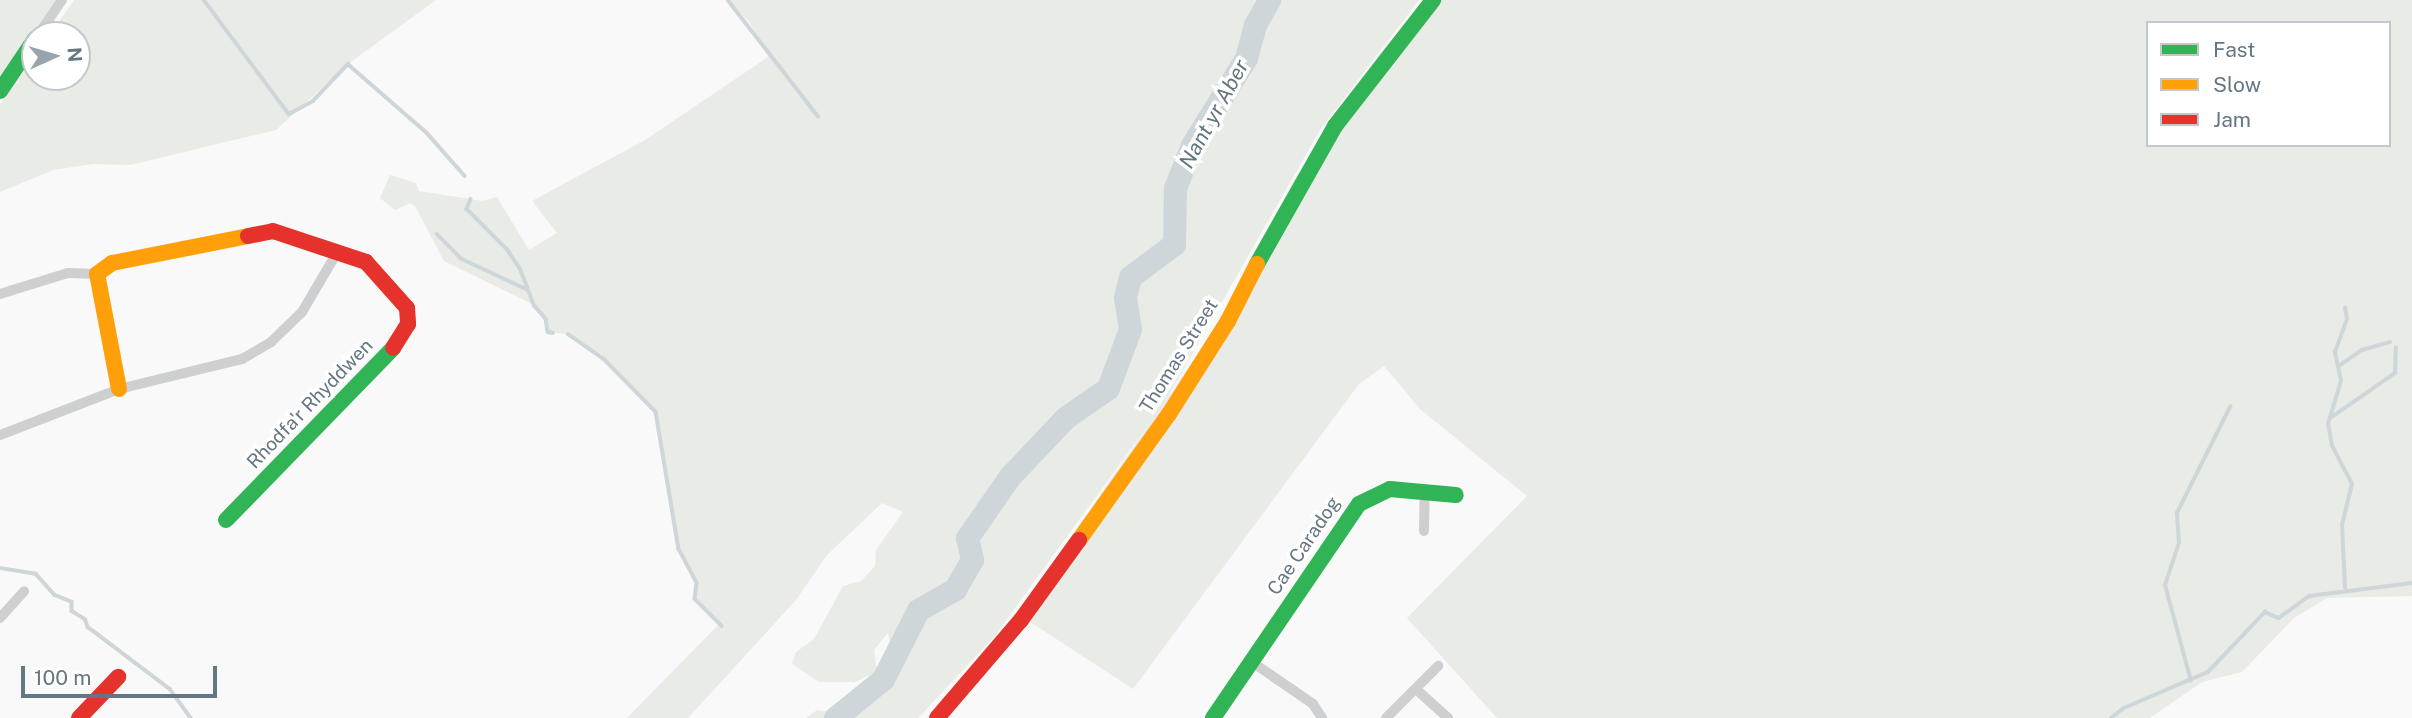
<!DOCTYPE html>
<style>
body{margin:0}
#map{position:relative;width:2412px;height:718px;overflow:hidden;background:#f9f9f9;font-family:"Public Sans",sans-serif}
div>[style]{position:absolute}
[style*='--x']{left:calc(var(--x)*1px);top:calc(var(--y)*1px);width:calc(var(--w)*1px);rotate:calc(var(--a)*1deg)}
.green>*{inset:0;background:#e8ebe6}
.stream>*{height:3.5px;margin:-1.75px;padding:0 1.75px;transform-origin:1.75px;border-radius:1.75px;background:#ced6d9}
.river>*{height:23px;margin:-11.5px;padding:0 11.5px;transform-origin:11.5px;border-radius:11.5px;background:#ced6d9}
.street>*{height:10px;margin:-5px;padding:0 5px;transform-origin:5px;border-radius:5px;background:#cecfd0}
.fast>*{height:16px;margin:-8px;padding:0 8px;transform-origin:8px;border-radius:8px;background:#30b455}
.slow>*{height:16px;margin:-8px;padding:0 8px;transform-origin:8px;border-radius:8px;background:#ff9f0a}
.jam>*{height:16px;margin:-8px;padding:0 8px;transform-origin:8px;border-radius:8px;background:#e5322d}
span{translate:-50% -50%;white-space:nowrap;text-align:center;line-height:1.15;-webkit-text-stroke:7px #fff;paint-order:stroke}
.street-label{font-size:19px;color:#657683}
.water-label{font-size:21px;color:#60757c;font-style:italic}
.legend{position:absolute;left:2146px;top:21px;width:245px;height:126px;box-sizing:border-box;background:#fff;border:2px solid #c1c8cd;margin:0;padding:9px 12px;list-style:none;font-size:21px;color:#657683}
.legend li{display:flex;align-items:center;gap:14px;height:35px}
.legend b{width:35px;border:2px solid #c1c8cd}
.north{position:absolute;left:21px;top:21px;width:70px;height:70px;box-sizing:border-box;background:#fff;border:2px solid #c1c8cd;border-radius:50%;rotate:86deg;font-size:19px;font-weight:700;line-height:28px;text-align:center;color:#657683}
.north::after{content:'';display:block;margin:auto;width:24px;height:32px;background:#99a4ac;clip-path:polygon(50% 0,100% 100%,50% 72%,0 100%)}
.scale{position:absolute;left:21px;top:666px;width:196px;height:32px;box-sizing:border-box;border:4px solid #657683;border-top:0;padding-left:9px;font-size:21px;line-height:24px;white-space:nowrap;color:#657683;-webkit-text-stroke:5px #fff;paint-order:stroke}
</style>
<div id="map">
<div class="green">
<div style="clip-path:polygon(0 0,57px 0,0 79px)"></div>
<div style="clip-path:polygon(74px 0,436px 0,348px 64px,276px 130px,130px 165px,93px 164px,53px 170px,0 192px,0 105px,35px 54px,35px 77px,77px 77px,77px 35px,50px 35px)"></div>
<div style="clip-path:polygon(evenodd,728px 0,1419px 0,1320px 130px,1165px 402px,1213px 332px,1294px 180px,1379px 54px,1426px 0,2412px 0,2412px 596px,2327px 598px,2294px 618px,2242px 672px,2202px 682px,2150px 718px,1497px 718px,1407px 618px,1527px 496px,1420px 409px,1384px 366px,1359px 384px,1133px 689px,1018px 614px,1154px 417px,994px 637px,918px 718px,806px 718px,817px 710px,841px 713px,883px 679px,893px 659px,888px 633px,874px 650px,877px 672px,855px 682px,819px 682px,792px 664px,796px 652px,814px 639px,843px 586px,861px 581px,875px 566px,876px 550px,903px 512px,882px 503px,827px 555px,796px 600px,688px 718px,627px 718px,720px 623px,695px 599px,696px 583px,679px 549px,656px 412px,604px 359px,568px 334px,548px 332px,546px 319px,534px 305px,444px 261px,415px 206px,410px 203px,395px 210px,380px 198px,390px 175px,416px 183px,419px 191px,482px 201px,497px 197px,529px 250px,557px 233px,532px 201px,645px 140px,768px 57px,750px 23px,728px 0,2148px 23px,2389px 23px,2389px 145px,2148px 145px,2148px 23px)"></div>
</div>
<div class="stream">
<div style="--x:204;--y:0;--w:142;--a:53.3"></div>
<div style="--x:289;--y:114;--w:27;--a:-28"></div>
<div style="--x:313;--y:101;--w:51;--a:-46.6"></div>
<div style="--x:348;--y:64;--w:105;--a:41.1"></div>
<div style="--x:427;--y:133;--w:57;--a:48.5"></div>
<div style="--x:728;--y:0;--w:147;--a:52.2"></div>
<div style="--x:471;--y:199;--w:11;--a:112"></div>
<div style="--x:467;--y:209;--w:57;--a:45"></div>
<div style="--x:507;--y:249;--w:23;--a:56"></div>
<div style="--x:520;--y:268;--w:40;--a:69"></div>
<div style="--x:534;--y:305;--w:18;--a:49"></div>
<div style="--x:546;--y:319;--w:13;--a:81"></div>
<div style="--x:548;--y:332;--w:5;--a:11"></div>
<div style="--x:437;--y:234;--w:35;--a:45"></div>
<div style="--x:462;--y:259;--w:71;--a:25.1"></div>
<div style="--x:568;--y:334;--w:44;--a:34.8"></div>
<div style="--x:604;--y:359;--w:74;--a:45.5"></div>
<div style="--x:656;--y:412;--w:139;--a:80.5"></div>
<div style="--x:679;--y:549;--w:38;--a:62"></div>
<div style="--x:697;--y:583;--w:16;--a:97"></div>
<div style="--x:695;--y:599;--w:38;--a:45"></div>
<div style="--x:2339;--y:366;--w:28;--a:-35"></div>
<div style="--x:2362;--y:350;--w:29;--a:-16"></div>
<div style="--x:2332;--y:417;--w:77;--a:-34.9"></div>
<div style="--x:2395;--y:373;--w:25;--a:-88"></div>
<div style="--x:0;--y:568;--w:36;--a:9"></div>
<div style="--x:36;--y:574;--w:28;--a:48"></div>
<div style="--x:55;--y:595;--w:18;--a:22"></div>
<div style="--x:72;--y:602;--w:9;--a:90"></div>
<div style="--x:72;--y:611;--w:15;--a:32"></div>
<div style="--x:85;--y:619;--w:9;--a:69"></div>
<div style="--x:88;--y:627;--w:103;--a:37.1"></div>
<div style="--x:170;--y:689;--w:36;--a:54"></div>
<div style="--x:2345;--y:588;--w:63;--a:-92.7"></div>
<div style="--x:2342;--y:525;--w:42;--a:-76.3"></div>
<div style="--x:2352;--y:484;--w:43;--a:-117.8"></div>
<div style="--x:2332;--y:446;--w:22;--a:-100"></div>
<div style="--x:2328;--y:424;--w:45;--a:-73.2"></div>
<div style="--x:2341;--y:381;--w:30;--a:-102"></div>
<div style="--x:2335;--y:352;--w:35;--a:-70"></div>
<div style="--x:2347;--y:319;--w:11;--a:-100"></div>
<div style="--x:2191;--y:681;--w:99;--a:-105.2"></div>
<div style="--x:2165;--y:585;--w:44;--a:-71.6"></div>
<div style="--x:2179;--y:543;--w:30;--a:-94"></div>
<div style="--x:2177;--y:513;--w:119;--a:-63.4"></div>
<div style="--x:2111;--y:718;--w:16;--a:-38"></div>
<div style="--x:2124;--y:708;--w:91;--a:-23.2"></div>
<div style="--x:2208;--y:672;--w:83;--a:-46.5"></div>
<div style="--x:2265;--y:612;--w:15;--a:23"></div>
<div style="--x:2279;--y:618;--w:37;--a:-36"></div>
<div style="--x:2309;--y:596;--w:104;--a:-7.2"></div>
</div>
<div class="river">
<div style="--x:835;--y:718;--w:62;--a:-39.1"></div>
<div style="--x:883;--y:679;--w:77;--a:-63.1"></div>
<div style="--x:918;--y:610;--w:43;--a:-29.6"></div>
<div style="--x:955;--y:589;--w:34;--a:-60"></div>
<div style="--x:972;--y:559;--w:22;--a:-103"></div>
<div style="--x:967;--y:538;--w:75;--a:-55.3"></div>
<div style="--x:1010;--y:476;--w:80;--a:-46.5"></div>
<div style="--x:1065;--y:418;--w:52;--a:-34.9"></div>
<div style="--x:1108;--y:388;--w:63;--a:-69.6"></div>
<div style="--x:1130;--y:329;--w:32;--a:-99"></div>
<div style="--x:1125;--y:297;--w:21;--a:-76"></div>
<div style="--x:1130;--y:277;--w:55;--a:-36.9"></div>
<div style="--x:1174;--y:244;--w:56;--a:-89"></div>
<div style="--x:1175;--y:188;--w:46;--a:-68.4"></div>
<div style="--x:1192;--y:145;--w:102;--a:-58.2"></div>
<div style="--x:1246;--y:58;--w:34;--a:-75"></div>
<div style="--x:1255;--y:25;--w:29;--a:-61"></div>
</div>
<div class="street">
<div style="--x:38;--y:35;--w:42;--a:-55.6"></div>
<div style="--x:0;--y:294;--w:71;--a:-17.2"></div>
<div style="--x:68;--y:273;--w:29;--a:2"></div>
<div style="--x:0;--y:435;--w:128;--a:-21.1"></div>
<div style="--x:119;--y:389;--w:127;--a:-13.7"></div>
<div style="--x:242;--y:359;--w:34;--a:-30"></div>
<div style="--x:271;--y:342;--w:43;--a:-44.1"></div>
<div style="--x:302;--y:312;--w:71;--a:-59.5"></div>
<div style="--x:1424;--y:531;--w:39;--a:-89"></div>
<div style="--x:0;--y:618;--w:36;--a:-48"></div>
<div style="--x:1252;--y:662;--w:74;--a:34.5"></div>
<div style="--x:1313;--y:704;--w:17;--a:57"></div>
<div style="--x:1417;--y:690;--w:42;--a:42.1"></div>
<div style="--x:1386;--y:718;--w:74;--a:-45"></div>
</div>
<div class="fast">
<div style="--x:0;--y:91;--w:63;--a:-56.1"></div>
<div style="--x:1257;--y:264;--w:159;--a:-60.5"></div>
<div style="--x:1335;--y:126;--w:160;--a:-52.1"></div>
<div style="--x:226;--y:520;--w:240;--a:-45.8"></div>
<div style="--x:1213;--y:718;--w:259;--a:-55.7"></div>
<div style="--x:1359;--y:504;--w:34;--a:-26"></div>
<div style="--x:1390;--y:489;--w:66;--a:5.2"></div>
</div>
<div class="slow">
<div style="--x:119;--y:389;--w:117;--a:-100.8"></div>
<div style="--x:97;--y:274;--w:19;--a:-36"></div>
<div style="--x:112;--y:263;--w:139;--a:-11.2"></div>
<div style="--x:1079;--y:540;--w:155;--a:-54.5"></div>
<div style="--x:1169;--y:414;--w:110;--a:-57.6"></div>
<div style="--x:1228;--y:321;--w:64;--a:-63"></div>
</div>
<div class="jam">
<div style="--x:248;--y:236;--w:25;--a:-11"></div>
<div style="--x:273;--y:231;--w:98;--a:18.4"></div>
<div style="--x:366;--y:262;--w:62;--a:48.3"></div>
<div style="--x:407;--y:308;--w:16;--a:86"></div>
<div style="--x:408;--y:324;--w:28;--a:122"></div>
<div style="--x:79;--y:718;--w:57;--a:-46.4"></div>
<div style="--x:937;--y:718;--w:129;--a:-49.4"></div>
<div style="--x:1021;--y:620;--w:99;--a:-54.1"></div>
</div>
<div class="street-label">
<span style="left:1179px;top:356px;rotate:-58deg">Thomas Street</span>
<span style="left:310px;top:404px;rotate:-46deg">Rhodfa'r Rhyddwen</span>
<span style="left:1304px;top:546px;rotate:-56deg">Cae Caradog</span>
</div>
<div class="water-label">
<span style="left:1214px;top:114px;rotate:-61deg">Nant yr Aber</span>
</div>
<ul class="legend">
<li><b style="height:9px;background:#30b455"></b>Fast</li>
<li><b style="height:9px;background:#ff9f0a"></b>Slow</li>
<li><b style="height:9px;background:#e5322d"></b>Jam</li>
</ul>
<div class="north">N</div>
<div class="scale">100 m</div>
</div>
